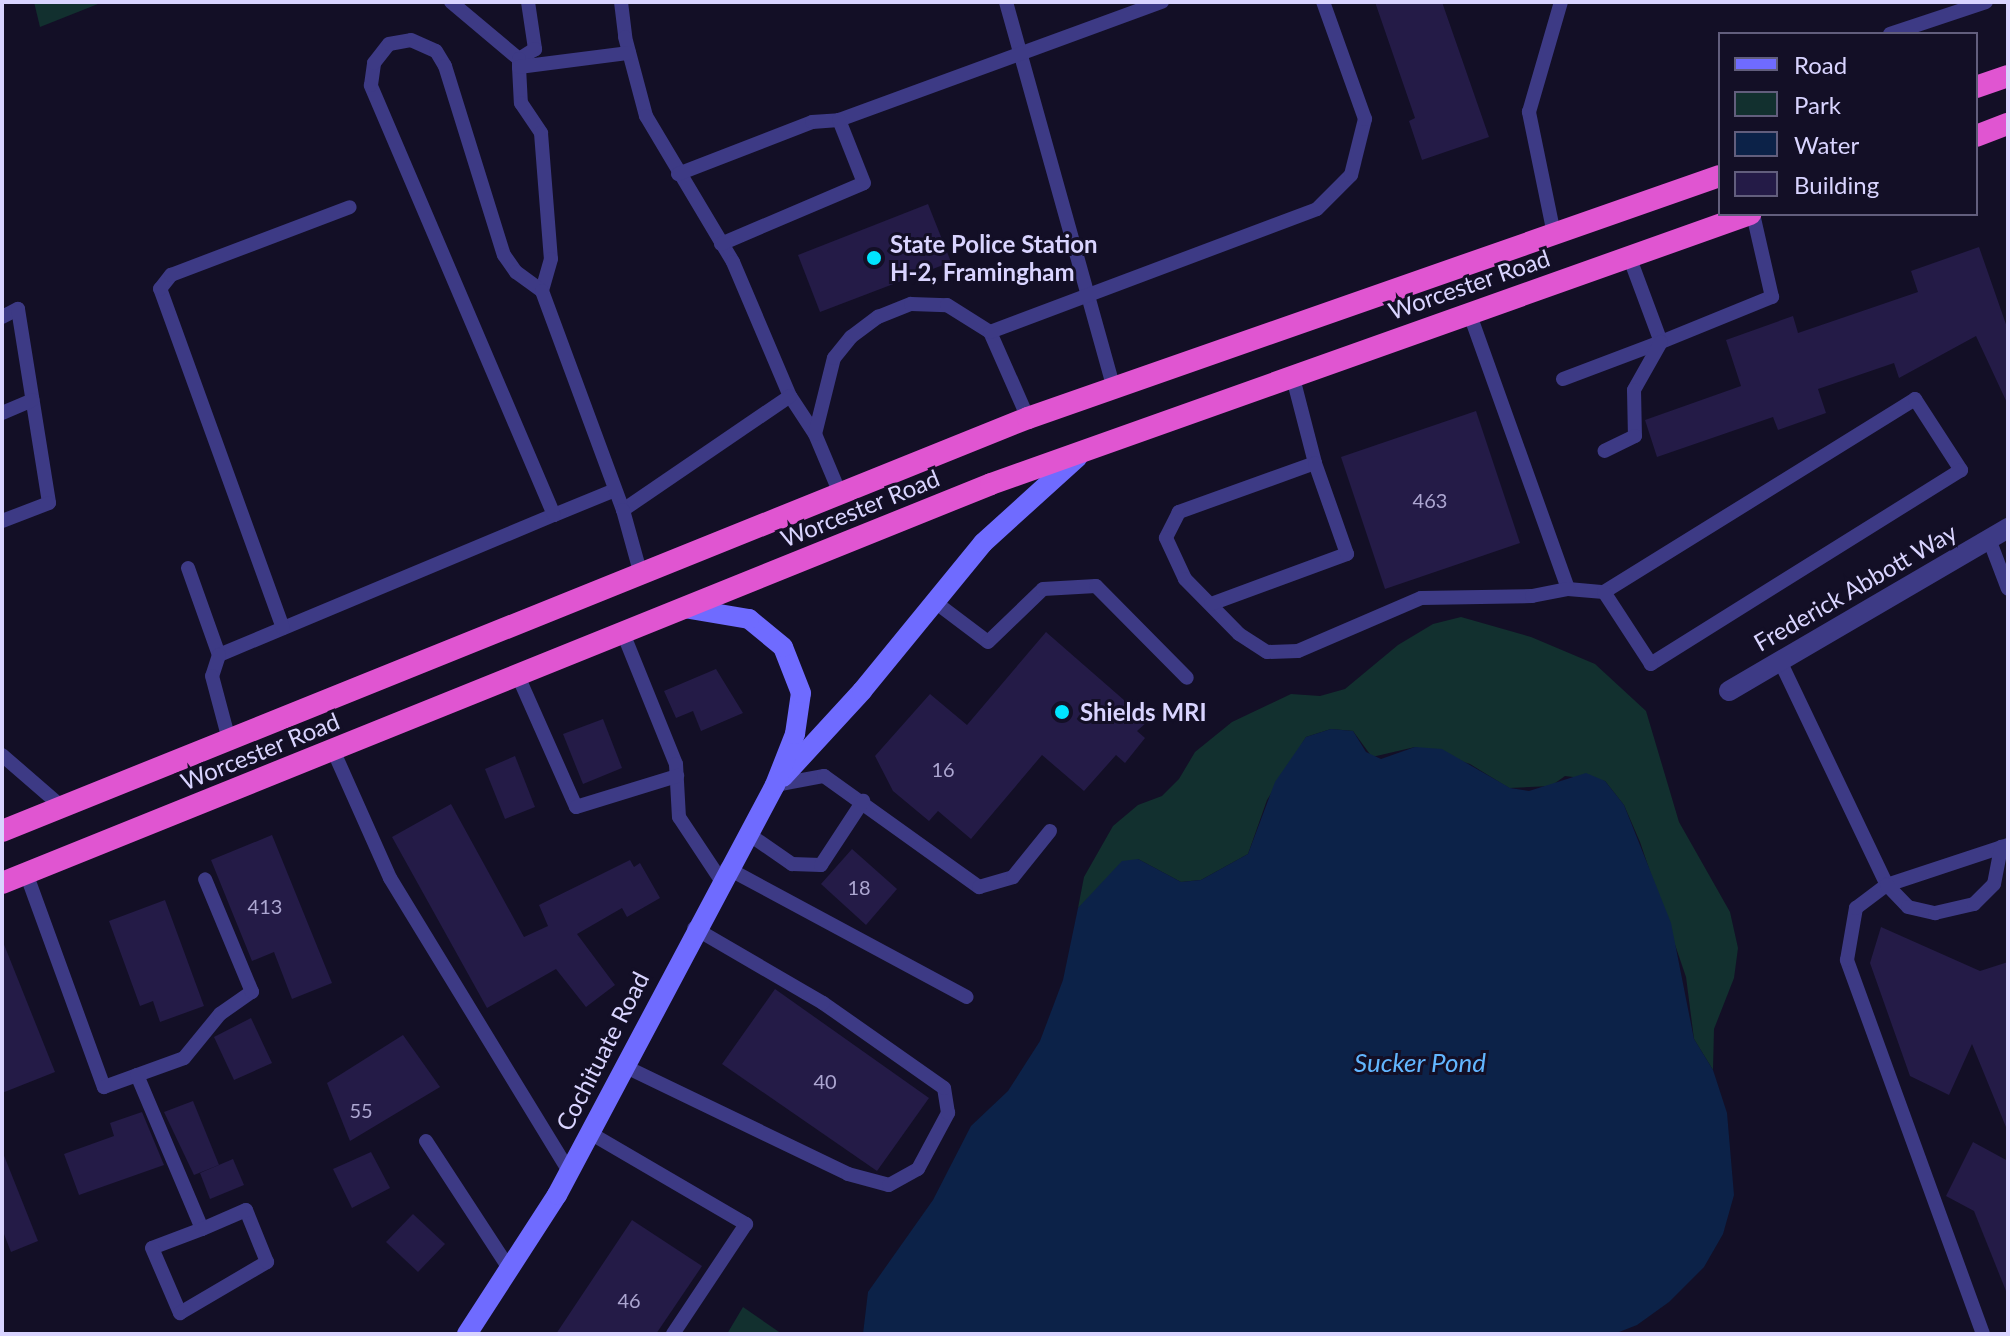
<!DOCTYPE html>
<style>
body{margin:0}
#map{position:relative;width:2010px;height:1336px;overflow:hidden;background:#130f26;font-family:Lato,sans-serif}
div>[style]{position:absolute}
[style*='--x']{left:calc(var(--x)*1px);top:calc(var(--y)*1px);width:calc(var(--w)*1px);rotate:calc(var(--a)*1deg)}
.green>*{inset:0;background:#12302f}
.water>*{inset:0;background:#0c2248}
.building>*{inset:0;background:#241b47}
.service>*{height:14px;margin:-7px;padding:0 7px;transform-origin:7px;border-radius:7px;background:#3d3a85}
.minor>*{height:20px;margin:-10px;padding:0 10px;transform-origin:10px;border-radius:10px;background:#3d3a85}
.secondary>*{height:20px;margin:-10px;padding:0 10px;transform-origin:10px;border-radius:10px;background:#6f6bff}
.trunk>*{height:22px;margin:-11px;padding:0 11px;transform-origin:11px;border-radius:11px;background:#e055d1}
.dots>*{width:22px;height:22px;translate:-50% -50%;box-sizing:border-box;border:4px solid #130f26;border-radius:50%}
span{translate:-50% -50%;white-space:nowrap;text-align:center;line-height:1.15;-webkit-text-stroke:6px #130f26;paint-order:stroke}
.number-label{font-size:20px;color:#aca6d1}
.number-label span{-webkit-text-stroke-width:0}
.poi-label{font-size:24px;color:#d9d4ff;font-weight:700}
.left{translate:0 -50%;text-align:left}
.street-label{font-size:24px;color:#d9d4ff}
.water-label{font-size:26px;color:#62b6ff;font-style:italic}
.frame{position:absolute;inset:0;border:4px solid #d9d4ff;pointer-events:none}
.legend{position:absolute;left:1718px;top:32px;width:260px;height:184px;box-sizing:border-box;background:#130f26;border:2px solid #625e7d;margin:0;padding:10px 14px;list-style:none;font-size:24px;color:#d9d4ff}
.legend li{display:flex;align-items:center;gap:16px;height:40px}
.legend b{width:40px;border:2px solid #625e7d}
</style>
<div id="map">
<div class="green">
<div style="clip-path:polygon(34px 2px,103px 2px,40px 27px)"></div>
<div style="clip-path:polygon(1461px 617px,1531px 637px,1595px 664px,1646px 711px,1679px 822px,1730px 912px,1738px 948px,1734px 978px,1714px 1029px,1713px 1070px,1694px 1039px,1686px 977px,1640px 842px,1624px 805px,1605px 781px,1565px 776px,1551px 786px,1509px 788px,1470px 764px,1415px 747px,1372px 757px,1353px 731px,1331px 729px,1306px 737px,1267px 800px,1248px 854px,1201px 880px,1181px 882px,1138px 859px,1078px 908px,1084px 877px,1113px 826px,1138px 805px,1162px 796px,1179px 779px,1195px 752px,1232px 722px,1291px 694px,1320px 696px,1345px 689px,1398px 645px,1433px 624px)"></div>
<div style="clip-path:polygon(743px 1307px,782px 1334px,727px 1334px)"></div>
</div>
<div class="water">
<div style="clip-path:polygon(1331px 729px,1353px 731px,1366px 752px,1381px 759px,1415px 747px,1442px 749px,1510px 788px,1529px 791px,1586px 773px,1605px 781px,1624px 805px,1671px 923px,1694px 1039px,1713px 1070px,1727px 1113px,1734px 1195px,1723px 1234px,1704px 1267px,1669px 1302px,1637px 1325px,1614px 1334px,863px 1334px,868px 1292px,933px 1200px,971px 1126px,1008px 1091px,1040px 1041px,1063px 980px,1078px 908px,1122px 861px,1138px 859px,1181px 882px,1201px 880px,1248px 854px,1275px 782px,1306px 737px)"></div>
</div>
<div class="building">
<div style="clip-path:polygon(1375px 2px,1442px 2px,1489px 137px,1422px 160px,1409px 121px,1415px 118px)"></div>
<div style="clip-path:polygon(928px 204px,951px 262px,820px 312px,798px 255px)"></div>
<div style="clip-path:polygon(1979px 247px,2008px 330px,2008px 405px,1976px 336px,1899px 378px,1894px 363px,1818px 389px,1826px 413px,1778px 430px,1773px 417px,1657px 457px,1645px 420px,1741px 386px,1726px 340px,1793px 316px,1798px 333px,1918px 292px,1911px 271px)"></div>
<div style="clip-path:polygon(1476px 411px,1520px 543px,1385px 589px,1341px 457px)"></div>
<div style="clip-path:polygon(1046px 632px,1148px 721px,1137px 731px,1145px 738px,1125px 763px,1116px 755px,1084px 791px,1042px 755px,971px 839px,938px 811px,929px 821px,893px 791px,875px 756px,930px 694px,967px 725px)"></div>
<div style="clip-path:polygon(716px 669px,743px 713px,701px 731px,693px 711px,676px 718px,664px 691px)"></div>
<div style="clip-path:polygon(603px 719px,622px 768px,583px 784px,563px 734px)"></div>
<div style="clip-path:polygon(515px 756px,535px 807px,505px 819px,485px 769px)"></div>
<div style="clip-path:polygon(451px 804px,524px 937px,548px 926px,539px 905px,630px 860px,634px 867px,640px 863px,660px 898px,627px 917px,622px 908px,577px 934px,615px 985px,586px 1007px,556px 969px,487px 1008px,392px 837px)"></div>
<div style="clip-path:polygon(272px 835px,332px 983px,292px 999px,274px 952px,252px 961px,211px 860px)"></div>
<div style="clip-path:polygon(852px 849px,897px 889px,866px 925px,821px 884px)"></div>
<div style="clip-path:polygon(165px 900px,204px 1006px,160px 1022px,153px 1001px,140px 1006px,109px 921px)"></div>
<div style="clip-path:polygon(1881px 927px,1980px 971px,2008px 962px,2008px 1132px,1972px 1044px,1949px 1095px,1910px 1076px,1870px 963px)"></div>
<div style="clip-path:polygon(3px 942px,55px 1072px,2px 1093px,2px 943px)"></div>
<div style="clip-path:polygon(775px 989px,929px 1098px,877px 1171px,722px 1064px)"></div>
<div style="clip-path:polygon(251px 1018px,272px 1063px,234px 1080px,214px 1037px)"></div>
<div style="clip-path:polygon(403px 1035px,440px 1087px,350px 1141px,327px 1083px)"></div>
<div style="clip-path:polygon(193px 1101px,219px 1165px,194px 1175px,164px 1112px)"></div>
<div style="clip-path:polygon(142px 1112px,164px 1165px,79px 1195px,64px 1154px,114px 1136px,110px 1123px)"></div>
<div style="clip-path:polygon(1973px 1142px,2008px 1161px,2008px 1296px,1974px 1211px,1946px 1196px)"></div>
<div style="clip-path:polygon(371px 1152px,390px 1188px,352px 1208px,333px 1169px)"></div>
<div style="clip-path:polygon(3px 1153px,38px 1241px,11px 1252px,2px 1229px)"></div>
<div style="clip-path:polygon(233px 1159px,244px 1185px,210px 1199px,200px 1173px)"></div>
<div style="clip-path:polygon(413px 1214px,445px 1244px,418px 1272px,386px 1242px)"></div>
<div style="clip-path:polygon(632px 1220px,702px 1266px,656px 1334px,556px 1334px)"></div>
</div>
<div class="service">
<div style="--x:451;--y:2;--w:89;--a:40"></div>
<div style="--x:528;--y:2;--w:48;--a:81.5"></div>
<div style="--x:535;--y:49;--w:19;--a:148"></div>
<div style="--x:519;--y:59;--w:8;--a:90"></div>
<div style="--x:519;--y:67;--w:36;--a:87"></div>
<div style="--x:521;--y:103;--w:36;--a:56"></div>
<div style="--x:541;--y:133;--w:126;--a:85.5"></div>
<div style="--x:551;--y:259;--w:33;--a:106"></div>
<div style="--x:621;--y:2;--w:35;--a:83"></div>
<div style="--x:625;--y:37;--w:82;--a:75.1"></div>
<div style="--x:646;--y:116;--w:170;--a:59.2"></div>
<div style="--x:733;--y:262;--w:146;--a:67"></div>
<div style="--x:790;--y:396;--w:45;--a:56.7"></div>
<div style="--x:815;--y:434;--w:62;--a:67.2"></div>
<div style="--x:1006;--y:2;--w:399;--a:74.4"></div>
<div style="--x:1890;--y:34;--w:101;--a:-18.4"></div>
<div style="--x:519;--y:67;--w:111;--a:-7.3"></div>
<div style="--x:678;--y:174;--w:144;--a:-21.2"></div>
<div style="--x:812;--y:122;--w:27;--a:-4"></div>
<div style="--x:839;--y:120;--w:344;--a:-20.1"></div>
<div style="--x:1554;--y:234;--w:125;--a:-101.6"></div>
<div style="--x:1529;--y:112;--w:115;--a:-73.8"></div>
<div style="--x:721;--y:244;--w:155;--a:-23.1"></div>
<div style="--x:864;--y:183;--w:68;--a:-111.6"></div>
<div style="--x:1629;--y:256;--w:92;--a:69.6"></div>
<div style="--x:1661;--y:342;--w:120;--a:-22.1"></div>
<div style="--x:1772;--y:297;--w:85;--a:-102.9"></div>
<div style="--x:1469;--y:312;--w:294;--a:70.3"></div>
<div style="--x:1568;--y:589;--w:36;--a:5"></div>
<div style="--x:1604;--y:592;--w:366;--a:-31.8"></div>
<div style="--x:1915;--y:399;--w:85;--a:57.1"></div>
<div style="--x:1961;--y:470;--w:366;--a:148"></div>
<div style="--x:1651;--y:664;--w:86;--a:-123.1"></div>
<div style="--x:2;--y:317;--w:18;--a:-27"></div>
<div style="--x:18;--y:309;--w:196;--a:80.9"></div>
<div style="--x:49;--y:503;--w:50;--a:159"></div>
<div style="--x:990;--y:332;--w:94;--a:66.2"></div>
<div style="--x:1292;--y:374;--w:92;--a:75.5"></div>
<div style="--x:1315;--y:463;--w:145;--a:160.2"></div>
<div style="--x:1179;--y:512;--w:29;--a:117"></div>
<div style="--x:1166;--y:538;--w:45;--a:65.1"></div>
<div style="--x:1185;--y:579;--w:77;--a:45.5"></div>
<div style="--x:1239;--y:634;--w:33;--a:33"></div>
<div style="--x:1267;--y:652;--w:31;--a:-2"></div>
<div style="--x:1298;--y:651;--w:134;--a:-23.3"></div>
<div style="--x:1421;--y:598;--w:111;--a:-1"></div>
<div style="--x:1532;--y:596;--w:37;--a:-11"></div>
<div style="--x:1563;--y:379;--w:105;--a:-20.7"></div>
<div style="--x:1661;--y:342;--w:55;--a:119.4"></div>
<div style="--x:1634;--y:390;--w:46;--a:88.8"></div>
<div style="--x:1635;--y:436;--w:34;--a:154"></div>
<div style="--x:2;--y:413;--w:33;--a:-23"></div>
<div style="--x:815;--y:434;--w:78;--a:-76"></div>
<div style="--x:834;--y:358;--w:27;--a:-51"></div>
<div style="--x:851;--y:337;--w:34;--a:-37"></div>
<div style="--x:878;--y:317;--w:35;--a:-22"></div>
<div style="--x:911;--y:304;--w:36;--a:2"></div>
<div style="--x:947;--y:305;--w:51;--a:32.1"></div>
<div style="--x:990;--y:332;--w:349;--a:-20.6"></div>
<div style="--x:1317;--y:209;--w:48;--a:-45"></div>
<div style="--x:1351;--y:175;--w:58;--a:-76"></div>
<div style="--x:1365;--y:119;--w:124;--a:-109.7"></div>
<div style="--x:623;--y:510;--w:202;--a:-34.3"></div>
<div style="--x:554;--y:515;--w:66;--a:-22.3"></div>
<div style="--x:1989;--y:539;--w:53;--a:69.2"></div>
<div style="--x:188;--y:568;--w:92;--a:70.4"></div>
<div style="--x:219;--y:655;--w:363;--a:-22.7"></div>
<div style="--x:554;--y:515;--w:467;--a:-113.1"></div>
<div style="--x:371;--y:85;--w:22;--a:-82"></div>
<div style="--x:374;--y:63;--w:24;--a:-52"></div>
<div style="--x:389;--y:44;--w:22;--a:-10"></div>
<div style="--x:411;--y:40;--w:27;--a:24"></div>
<div style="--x:436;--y:51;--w:17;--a:59"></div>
<div style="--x:445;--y:66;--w:198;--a:72.7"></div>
<div style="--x:504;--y:255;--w:21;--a:55"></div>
<div style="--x:516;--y:272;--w:32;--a:36"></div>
<div style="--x:542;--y:291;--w:233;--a:69.7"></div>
<div style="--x:623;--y:510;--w:67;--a:74.5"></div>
<div style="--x:935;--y:602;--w:66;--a:37"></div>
<div style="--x:988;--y:642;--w:76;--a:-43.9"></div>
<div style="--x:1043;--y:589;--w:53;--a:-3.2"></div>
<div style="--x:1096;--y:586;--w:129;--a:45.3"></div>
<div style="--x:1211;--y:604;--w:145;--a:-20.2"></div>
<div style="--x:1347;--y:554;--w:96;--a:-109.4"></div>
<div style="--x:283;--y:628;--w:361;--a:-109.9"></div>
<div style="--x:160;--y:289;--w:18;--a:-52"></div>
<div style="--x:171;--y:275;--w:191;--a:-20.8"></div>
<div style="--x:623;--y:633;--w:141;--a:68"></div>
<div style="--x:676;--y:764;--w:53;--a:86.8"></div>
<div style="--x:679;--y:817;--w:74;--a:56.5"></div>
<div style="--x:219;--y:655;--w:22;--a:108"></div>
<div style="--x:212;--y:676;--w:66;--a:75.1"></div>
<div style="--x:1780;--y:661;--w:248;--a:64.5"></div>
<div style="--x:1887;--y:885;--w:127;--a:-18.3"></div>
<div style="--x:518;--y:676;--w:143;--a:66.1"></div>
<div style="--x:576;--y:807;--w:106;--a:-17.1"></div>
<div style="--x:333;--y:750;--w:140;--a:66"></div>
<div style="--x:390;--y:878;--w:343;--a:58.6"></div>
<div style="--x:2;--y:755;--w:79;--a:40.9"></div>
<div style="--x:775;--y:785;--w:50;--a:-10.4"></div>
<div style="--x:824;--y:776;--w:191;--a:35.6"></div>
<div style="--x:979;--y:887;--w:35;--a:-16"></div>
<div style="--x:1013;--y:877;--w:59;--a:-51.2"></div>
<div style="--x:747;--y:833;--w:55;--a:34.6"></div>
<div style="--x:792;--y:864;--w:29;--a:2"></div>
<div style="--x:821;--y:865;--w:77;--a:-56.7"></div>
<div style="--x:727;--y:868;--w:272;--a:28.3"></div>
<div style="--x:26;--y:873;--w:228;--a:70"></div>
<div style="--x:104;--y:1087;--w:85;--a:-19.9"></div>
<div style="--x:184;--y:1058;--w:57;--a:-50.7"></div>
<div style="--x:220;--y:1014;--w:39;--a:-35"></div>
<div style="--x:252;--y:992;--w:122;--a:-112.6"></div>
<div style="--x:624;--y:1066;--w:249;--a:25.7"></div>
<div style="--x:848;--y:1174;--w:42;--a:15"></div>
<div style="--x:889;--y:1185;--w:33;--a:-29"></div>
<div style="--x:918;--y:1169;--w:64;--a:-61.8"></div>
<div style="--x:948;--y:1113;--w:25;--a:-99"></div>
<div style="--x:944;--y:1088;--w:148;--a:-144.9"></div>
<div style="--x:823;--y:1003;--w:149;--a:-149.8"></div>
<div style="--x:137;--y:1075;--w:167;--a:67.1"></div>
<div style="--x:202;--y:1229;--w:53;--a:159.2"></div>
<div style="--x:152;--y:1248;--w:71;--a:66.7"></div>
<div style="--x:180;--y:1313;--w:101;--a:-30.4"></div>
<div style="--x:267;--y:1262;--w:56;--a:-112"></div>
<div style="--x:246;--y:1210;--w:48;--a:156.6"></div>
<div style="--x:590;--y:1133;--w:181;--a:30.3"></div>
<div style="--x:746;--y:1224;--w:132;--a:123.6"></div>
<div style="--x:426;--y:1141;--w:154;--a:56.9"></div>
<div style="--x:1983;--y:1334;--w:398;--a:-110"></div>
<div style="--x:1847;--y:960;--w:53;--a:-80.2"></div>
<div style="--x:1856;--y:908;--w:39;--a:-37"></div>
<div style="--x:1887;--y:885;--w:30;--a:46"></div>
<div style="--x:1908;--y:907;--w:28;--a:13"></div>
<div style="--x:1935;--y:913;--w:40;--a:-13"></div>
<div style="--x:1974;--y:904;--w:28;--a:-45"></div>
<div style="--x:1994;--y:884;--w:38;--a:-79"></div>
</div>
<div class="minor">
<div style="--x:1729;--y:691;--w:323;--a:-30.3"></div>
</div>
<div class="secondary">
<div style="--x:783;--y:777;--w:117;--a:-47.4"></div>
<div style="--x:862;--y:691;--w:191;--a:-50.7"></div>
<div style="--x:983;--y:543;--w:128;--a:-42.2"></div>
<div style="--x:467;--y:1334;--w:166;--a:-57.1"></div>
<div style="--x:557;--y:1195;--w:464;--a:-62"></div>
<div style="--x:775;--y:785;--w:55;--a:-68.6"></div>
<div style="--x:795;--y:734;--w:41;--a:-81.7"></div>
<div style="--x:801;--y:693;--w:49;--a:-111.4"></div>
<div style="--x:783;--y:647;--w:44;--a:-140.5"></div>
<div style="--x:749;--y:619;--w:66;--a:-170.4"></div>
</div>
<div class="trunk">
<div style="--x:1976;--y:87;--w:34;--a:-19"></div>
<div style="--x:1976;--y:136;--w:34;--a:-21"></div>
<div style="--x:2;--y:831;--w:1106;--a:-21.93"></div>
<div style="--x:1028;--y:418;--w:733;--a:-19.28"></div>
<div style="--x:2;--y:883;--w:1066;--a:-21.97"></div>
<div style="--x:991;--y:484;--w:806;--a:-19.58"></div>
</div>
<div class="dots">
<div style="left:874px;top:258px;background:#00e5ff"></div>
<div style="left:1062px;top:712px;background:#00e5ff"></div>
</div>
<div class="number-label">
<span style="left:1430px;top:500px">463</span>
<span style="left:943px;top:769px">16</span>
<span style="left:859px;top:887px">18</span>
<span style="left:265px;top:906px">413</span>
<span style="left:825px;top:1081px">40</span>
<span style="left:361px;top:1110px">55</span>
<span style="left:629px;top:1300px">46</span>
</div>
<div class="poi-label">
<span class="left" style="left:890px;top:258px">State Police Station<br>H-2, Framingham</span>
<span class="left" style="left:1080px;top:712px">Shields MRI</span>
</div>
<div class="street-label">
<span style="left:1469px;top:284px;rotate:-19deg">Worcester Road</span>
<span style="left:860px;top:508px;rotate:-22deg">Worcester Road</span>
<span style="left:1855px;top:587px;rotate:-30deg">Frederick Abbott Way</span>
<span style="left:260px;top:751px;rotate:-22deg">Worcester Road</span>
<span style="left:602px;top:1051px;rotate:-63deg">Cochituate Road</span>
</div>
<div class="water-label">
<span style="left:1420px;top:1063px">Sucker Pond</span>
</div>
<div class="frame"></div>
<ul class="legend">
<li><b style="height:10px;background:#6f6bff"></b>Road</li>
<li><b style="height:22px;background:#12302f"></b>Park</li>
<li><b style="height:22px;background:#0c2248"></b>Water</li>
<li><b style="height:22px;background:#241b47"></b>Building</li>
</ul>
</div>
